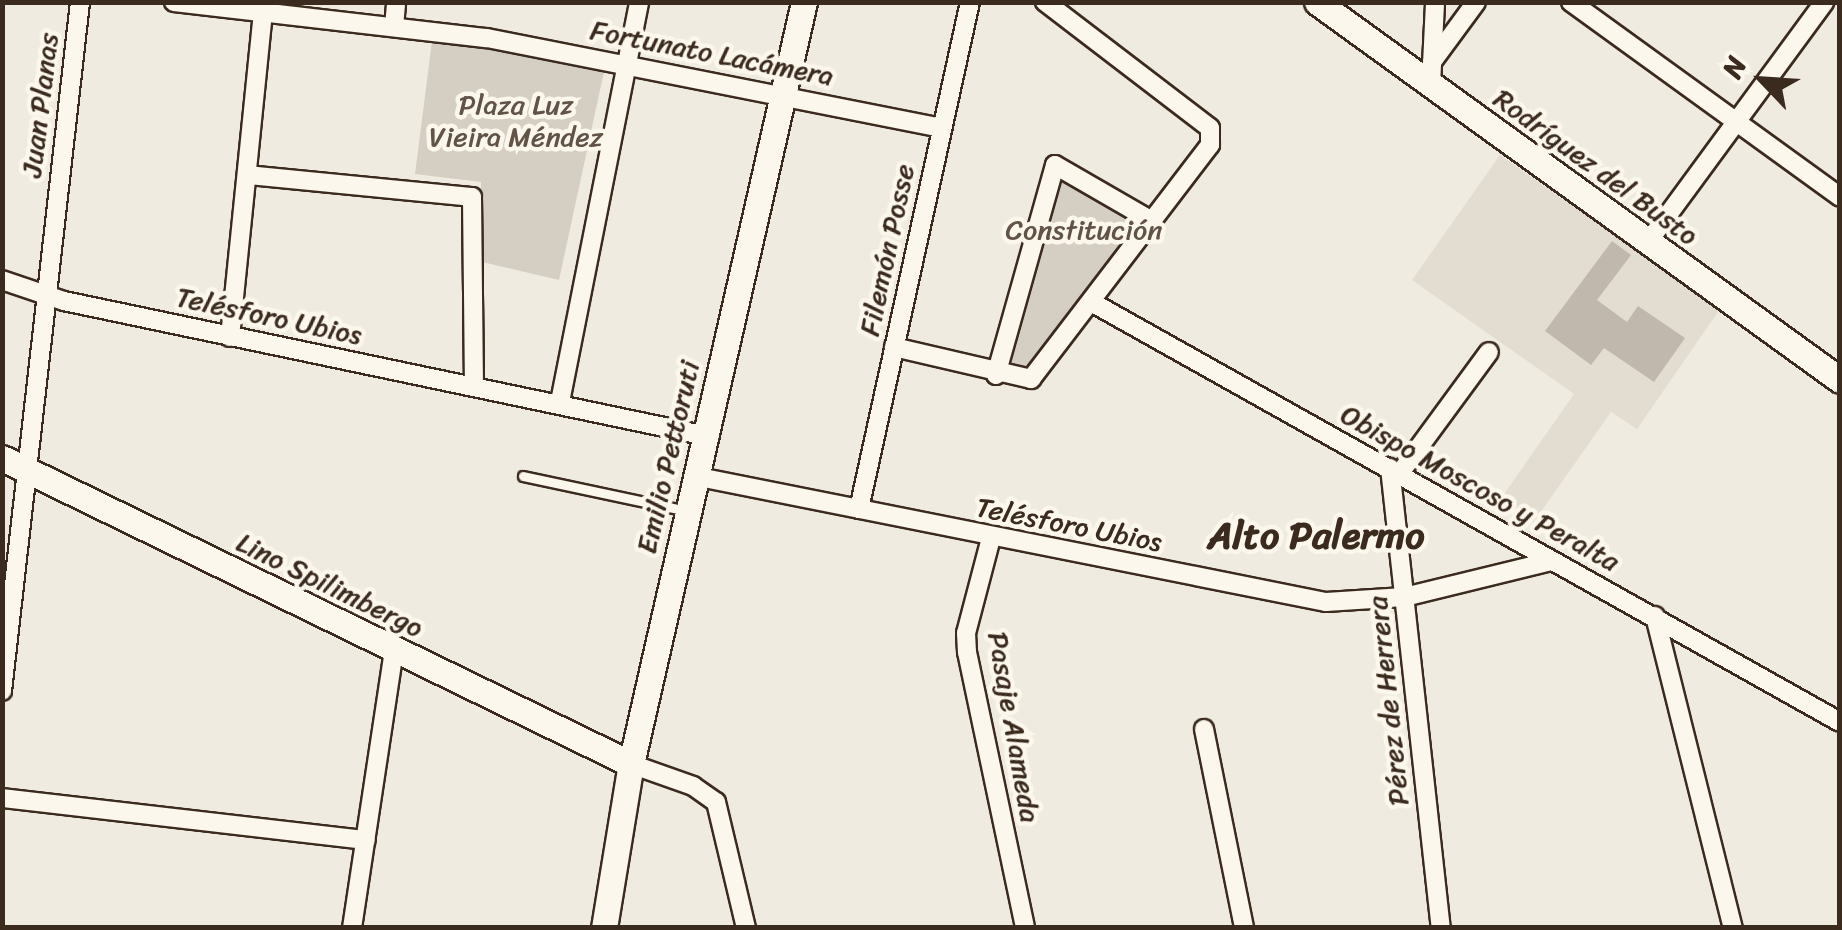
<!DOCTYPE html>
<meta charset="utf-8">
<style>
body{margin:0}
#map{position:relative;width:1842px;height:930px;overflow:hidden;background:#f0ebe0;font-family:Sriracha,sans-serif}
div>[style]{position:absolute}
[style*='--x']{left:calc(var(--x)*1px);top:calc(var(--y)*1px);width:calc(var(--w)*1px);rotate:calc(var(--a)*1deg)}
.built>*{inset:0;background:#e2dcd1}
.green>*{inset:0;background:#d5cec3}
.building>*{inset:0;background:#c0b8ad}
.roads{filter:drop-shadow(2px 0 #3b2a1e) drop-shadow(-2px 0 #3b2a1e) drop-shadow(0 2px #3b2a1e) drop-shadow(0 -2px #3b2a1e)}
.service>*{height:9px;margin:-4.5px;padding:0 4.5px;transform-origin:4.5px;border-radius:4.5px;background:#fbf7ec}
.minor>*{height:18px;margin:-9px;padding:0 9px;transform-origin:9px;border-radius:9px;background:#fbf7ec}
.secondary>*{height:25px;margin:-12.5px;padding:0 12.5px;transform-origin:12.5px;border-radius:12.5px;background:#fbf7ec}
span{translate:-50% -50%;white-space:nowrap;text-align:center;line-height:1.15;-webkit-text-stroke:9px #fbf7ec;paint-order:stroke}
.street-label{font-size:28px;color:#3b2a1e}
.park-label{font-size:28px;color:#625347}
.district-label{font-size:38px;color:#3b2a1e;font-weight:700}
.frame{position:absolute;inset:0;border:5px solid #3b2a1e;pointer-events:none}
.north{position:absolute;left:1712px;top:30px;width:100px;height:100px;-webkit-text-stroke:8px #fbf7ec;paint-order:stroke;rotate:295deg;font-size:28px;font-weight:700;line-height:40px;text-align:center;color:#3b2a1e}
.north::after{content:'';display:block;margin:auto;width:35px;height:45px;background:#3b2a1e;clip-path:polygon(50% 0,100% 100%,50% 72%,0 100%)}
</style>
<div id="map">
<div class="built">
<div style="clip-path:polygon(1500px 155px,1720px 309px,1637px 429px,1611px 412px,1533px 523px,1500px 500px,1574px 394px,1412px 280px)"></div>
</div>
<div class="green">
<div style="clip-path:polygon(432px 41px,469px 42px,605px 67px,559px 280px,482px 262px,481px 182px,415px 174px)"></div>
<div style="clip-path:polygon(1060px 172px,1138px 217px,1036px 365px,1002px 371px)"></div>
</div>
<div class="building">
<div style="clip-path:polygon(1612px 241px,1631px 255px,1597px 300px,1627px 322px,1638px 306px,1685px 338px,1654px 382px,1604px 348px,1591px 365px,1545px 331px)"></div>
</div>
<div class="roads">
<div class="service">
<div style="--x:523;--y:476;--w:164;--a:12"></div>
</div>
<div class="minor">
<div style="--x:174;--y:2;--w:315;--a:6.6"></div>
<div style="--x:487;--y:38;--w:463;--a:11.2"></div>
<div style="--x:1571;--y:2;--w:332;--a:35.9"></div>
<div style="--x:394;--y:27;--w:25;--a:-85"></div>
<div style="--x:1432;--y:62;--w:74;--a:-53.7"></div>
<div style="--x:1431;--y:85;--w:83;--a:-87.2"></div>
<div style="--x:248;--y:175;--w:225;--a:5.6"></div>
<div style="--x:472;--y:197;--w:189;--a:89.4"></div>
<div style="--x:1648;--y:242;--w:298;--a:-53.7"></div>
<div style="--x:2;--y:280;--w:65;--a:18.7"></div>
<div style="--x:64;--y:301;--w:652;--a:11.86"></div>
<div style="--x:1093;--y:303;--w:856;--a:29.29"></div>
<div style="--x:230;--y:337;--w:326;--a:-84.2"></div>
<div style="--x:894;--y:347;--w:141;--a:13.1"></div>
<div style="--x:1031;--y:379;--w:295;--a:-52.6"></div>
<div style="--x:1210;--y:145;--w:17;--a:-90"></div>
<div style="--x:1210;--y:128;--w:208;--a:-142.6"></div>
<div style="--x:996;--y:375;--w:218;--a:-74.3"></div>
<div style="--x:1055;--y:165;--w:112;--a:30"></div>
<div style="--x:560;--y:402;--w:408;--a:-78.8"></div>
<div style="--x:1390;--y:468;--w:463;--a:83.7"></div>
<div style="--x:1400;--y:473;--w:150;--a:-53.7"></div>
<div style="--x:694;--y:476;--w:644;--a:11.28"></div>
<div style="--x:1326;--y:602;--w:78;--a:-3.7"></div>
<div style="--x:1404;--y:597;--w:152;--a:-13.7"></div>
<div style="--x:859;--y:509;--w:519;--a:-77.65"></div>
<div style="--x:991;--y:538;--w:98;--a:104.7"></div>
<div style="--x:966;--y:633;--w:19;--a:87"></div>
<div style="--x:967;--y:652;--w:282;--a:78.1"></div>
<div style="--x:1655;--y:616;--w:322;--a:76"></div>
<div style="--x:2;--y:691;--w:693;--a:-83.54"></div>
<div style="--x:1204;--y:729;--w:203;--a:78.6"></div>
<div style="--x:631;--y:764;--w:66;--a:19.5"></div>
<div style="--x:693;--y:786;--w:28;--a:35"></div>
<div style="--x:716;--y:802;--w:130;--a:76.6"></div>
<div style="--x:2;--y:798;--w:366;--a:6.6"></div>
<div style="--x:352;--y:928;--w:281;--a:-81.4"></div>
</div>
<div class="secondary">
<div style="--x:1317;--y:2;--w:645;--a:35.86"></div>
<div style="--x:2;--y:458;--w:699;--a:25.94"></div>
<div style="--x:604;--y:928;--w:166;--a:-80.7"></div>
<div style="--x:631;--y:764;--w:781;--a:-77.21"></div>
</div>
</div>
<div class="street-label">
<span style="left:712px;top:53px;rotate:11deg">Fortunato Lacámera</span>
<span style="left:40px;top:105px;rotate:-83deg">Juan Planas</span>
<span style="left:1596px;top:167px;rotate:36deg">Rodríguez del Busto</span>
<span style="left:887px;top:250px;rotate:-78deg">Filemón Posse</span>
<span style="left:269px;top:316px;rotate:12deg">Telésforo Ubios</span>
<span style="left:668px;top:457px;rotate:-77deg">Emilio Pettoruti</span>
<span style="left:1480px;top:488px;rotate:29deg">Obispo Moscoso y Peralta</span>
<span style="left:1069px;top:525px;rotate:11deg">Telésforo Ubios</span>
<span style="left:330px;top:585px;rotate:26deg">Lino Spilimbergo</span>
<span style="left:1388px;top:701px;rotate:-96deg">Pérez de Herrera</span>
<span style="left:1014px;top:727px;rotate:80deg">Pasaje Alameda</span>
</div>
<div class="park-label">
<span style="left:516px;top:121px">Plaza Luz<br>Vieira Méndez</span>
<span style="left:1084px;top:230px">Constitución</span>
</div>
<div class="district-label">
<span style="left:1316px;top:536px">Alto Palermo</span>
</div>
<div class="frame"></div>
<div class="north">N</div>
</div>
